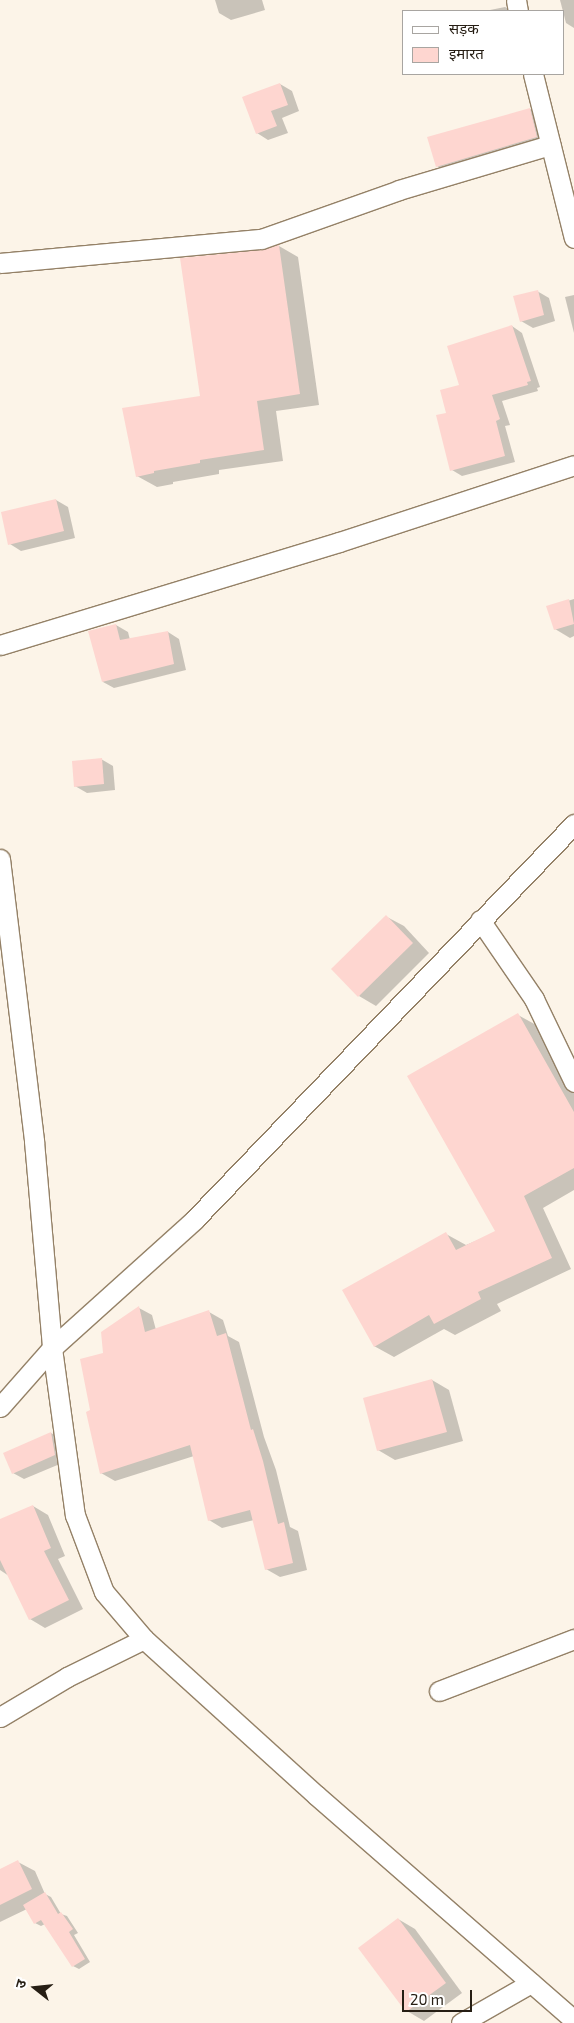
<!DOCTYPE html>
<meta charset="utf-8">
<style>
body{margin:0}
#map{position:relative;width:574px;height:2023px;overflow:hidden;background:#fcf4e8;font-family:"Exo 2","Noto Sans Devanagari",sans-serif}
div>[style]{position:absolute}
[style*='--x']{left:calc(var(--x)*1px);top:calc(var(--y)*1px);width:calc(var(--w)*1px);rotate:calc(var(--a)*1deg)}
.shadow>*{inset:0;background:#0003}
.building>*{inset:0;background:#fed6d0}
.roads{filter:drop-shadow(1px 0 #948167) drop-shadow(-1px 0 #948167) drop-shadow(0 1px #948167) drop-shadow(0 -1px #948167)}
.street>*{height:19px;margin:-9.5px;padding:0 9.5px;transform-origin:9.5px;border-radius:9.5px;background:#fff}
span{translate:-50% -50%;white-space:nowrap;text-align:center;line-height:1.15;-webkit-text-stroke:5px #fff;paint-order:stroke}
.legend{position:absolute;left:402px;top:10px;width:162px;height:65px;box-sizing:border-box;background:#fff;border:1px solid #a8a5a1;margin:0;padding:6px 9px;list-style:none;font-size:15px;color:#261e14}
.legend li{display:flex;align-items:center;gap:10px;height:25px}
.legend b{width:25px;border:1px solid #a8a5a1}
.north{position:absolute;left:10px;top:1963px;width:50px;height:50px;-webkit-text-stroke:4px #fff;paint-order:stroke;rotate:286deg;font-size:14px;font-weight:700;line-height:20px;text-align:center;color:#261e14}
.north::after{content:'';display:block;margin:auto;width:18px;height:22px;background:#261e14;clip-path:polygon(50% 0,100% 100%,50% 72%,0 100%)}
.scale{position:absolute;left:402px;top:1990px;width:70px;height:22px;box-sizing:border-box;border:2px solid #261e14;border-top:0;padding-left:6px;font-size:15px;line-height:18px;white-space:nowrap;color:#261e14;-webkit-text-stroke:4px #fff;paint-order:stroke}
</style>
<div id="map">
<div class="shadow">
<div style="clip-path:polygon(215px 0,262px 0,265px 10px,231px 20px,219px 13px)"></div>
<div style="clip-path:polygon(560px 0,574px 0,574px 28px,566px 23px)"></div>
<div style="clip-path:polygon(505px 7px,513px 11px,485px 11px)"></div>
<div style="clip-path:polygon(280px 84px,292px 91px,299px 111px,282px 118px,288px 133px,268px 140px,257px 133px)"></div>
<div style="clip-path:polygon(530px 109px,545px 118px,552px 146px,453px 175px,437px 166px)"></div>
<div style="clip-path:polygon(279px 246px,298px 257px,319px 405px,276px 411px,283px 461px,219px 470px,219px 474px,173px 482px,173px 484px,157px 487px,137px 476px,201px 397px,262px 251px)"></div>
<div style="clip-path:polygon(537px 291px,549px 298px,555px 321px,533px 328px,521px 321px)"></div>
<div style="clip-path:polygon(574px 295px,574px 333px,565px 297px)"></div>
<div style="clip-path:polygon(512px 326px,522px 333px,540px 387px,537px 388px,538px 391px,502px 401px,510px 425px,505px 426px,515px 462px,462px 476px,452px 470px,448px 414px,460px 386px)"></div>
<div style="clip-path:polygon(56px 500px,68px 507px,75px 538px,21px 551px,10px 544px)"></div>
<div style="clip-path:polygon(574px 599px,574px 636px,570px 638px,555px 629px,548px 607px)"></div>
<div style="clip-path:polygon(116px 625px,128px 632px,130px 640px,168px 632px,179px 639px,186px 670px,114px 688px,103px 682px)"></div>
<div style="clip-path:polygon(101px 759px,113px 766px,115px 790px,87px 793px,75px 786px)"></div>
<div style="clip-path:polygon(387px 917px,404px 926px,429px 953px,376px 1006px,359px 996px)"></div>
<div style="clip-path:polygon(518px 1015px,538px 1026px,574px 1090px,574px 1190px,543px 1208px,571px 1269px,497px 1304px,501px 1311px,455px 1335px,444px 1329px,394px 1357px,374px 1346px,446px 1234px,466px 1245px,497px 1232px)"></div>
<div style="clip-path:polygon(139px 1308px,152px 1315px,156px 1330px,209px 1312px,223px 1320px,228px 1336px,239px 1342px,264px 1437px,276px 1470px,290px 1527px,298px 1531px,307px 1570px,280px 1577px,266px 1569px,254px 1520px,222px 1528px,209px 1520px,194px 1456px,115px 1481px,101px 1473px,92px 1411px,104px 1354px)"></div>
<div style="clip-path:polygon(432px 1380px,449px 1390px,463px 1441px,395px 1460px,378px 1450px)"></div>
<div style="clip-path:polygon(51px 1433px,63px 1440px,67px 1461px,24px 1479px,13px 1473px,5px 1454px)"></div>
<div style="clip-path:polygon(33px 1506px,48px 1515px,65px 1556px,58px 1559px,83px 1609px,45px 1628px,30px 1619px,9px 1576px,0 1570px,0 1520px)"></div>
<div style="clip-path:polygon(18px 1862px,35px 1871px,45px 1894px,51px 1897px,61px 1914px,67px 1916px,78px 1933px,74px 1935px,90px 1962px,79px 1969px,73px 1966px,45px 1924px,41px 1926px,35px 1923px,27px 1909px,0 1922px,0 1870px)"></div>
<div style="clip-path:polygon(398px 1919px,415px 1929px,462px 1993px,424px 2021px,407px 2011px,360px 1948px)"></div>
</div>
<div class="building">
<div style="clip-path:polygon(280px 83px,288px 105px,271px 111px,277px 126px,256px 134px,242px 97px)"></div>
<div style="clip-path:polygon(530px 108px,537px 137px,436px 167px,427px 137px)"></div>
<div style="clip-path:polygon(279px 245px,300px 394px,257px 401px,264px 450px,200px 460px,200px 463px,154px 471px,154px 473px,136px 477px,122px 408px,200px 396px,180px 258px,262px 250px)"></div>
<div style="clip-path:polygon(538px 290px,544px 315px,520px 322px,513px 296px)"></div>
<div style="clip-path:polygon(512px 325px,531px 381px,527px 382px,528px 385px,492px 395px,500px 419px,496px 421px,505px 456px,450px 471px,436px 415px,446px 413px,440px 390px,459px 385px,447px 346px)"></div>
<div style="clip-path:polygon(56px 499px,64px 531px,8px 545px,1px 512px)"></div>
<div style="clip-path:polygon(569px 599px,574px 624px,554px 630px,546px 606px)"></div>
<div style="clip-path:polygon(116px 624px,120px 640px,168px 631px,174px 664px,102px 682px,88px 631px)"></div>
<div style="clip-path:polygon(102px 758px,104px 784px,74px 787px,72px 761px)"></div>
<div style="clip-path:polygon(386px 915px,413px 943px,358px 997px,331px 969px)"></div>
<div style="clip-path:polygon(518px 1013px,574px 1112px,574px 1168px,524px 1196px,552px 1258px,478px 1292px,481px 1299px,434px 1324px,429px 1315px,374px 1347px,342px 1290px,446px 1232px,456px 1250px,495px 1231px,407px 1076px)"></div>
<div style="clip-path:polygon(139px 1306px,145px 1332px,209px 1310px,217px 1336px,226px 1333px,251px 1430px,253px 1429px,263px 1461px,278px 1524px,284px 1522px,293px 1563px,265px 1570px,250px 1510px,208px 1521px,190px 1445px,100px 1474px,86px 1412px,90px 1410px,80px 1359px,103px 1353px,101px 1332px)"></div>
<div style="clip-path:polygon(432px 1379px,447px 1432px,377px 1451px,363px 1398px)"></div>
<div style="clip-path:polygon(51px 1432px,55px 1455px,12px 1474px,3px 1453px)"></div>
<div style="clip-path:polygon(33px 1505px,51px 1548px,44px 1551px,69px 1600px,29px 1620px,0 1560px,0 1519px)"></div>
<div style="clip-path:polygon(18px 1860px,32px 1889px,0 1905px,0 1869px)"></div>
<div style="clip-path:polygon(45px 1892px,58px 1914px,61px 1912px,73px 1929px,69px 1932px,85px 1959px,72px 1967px,41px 1920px,34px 1924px,23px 1905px)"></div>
<div style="clip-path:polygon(398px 1918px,446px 1983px,406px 2012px,358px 1948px)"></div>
</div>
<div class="roads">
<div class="street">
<div style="--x:516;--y:0;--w:11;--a:80"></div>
<div style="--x:533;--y:74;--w:169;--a:76"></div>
<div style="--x:0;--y:263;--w:262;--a:-5.3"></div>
<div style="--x:261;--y:239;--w:146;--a:-19.5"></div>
<div style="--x:399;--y:190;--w:158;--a:-16.6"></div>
<div style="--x:0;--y:645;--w:354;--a:-16.9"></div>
<div style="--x:339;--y:542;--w:247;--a:-18.1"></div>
<div style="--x:0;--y:859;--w:284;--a:83.1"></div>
<div style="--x:34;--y:1141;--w:208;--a:85"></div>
<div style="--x:52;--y:1348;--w:169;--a:82.2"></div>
<div style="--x:75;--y:1515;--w:82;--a:69.4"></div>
<div style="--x:104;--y:1592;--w:62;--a:49.6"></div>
<div style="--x:144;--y:1639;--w:232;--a:42.2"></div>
<div style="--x:316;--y:1795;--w:342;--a:41.1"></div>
<div style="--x:480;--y:920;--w:96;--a:55.6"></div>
<div style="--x:534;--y:999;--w:92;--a:64.3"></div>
<div style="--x:0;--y:1407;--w:79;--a:-48.6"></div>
<div style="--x:52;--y:1348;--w:191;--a:-42"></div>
<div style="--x:194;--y:1220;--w:549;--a:-46.18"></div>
<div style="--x:439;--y:1691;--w:145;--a:-21.1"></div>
<div style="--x:0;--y:1717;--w:78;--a:-30.8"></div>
<div style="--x:67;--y:1677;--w:86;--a:-26.3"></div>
<div style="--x:461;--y:2023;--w:81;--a:-29.7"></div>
</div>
</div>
<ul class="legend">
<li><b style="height:6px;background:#fff"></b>सड़क</li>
<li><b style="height:14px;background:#fed6d0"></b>इमारत</li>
</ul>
<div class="north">उ</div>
<div class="scale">20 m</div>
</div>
